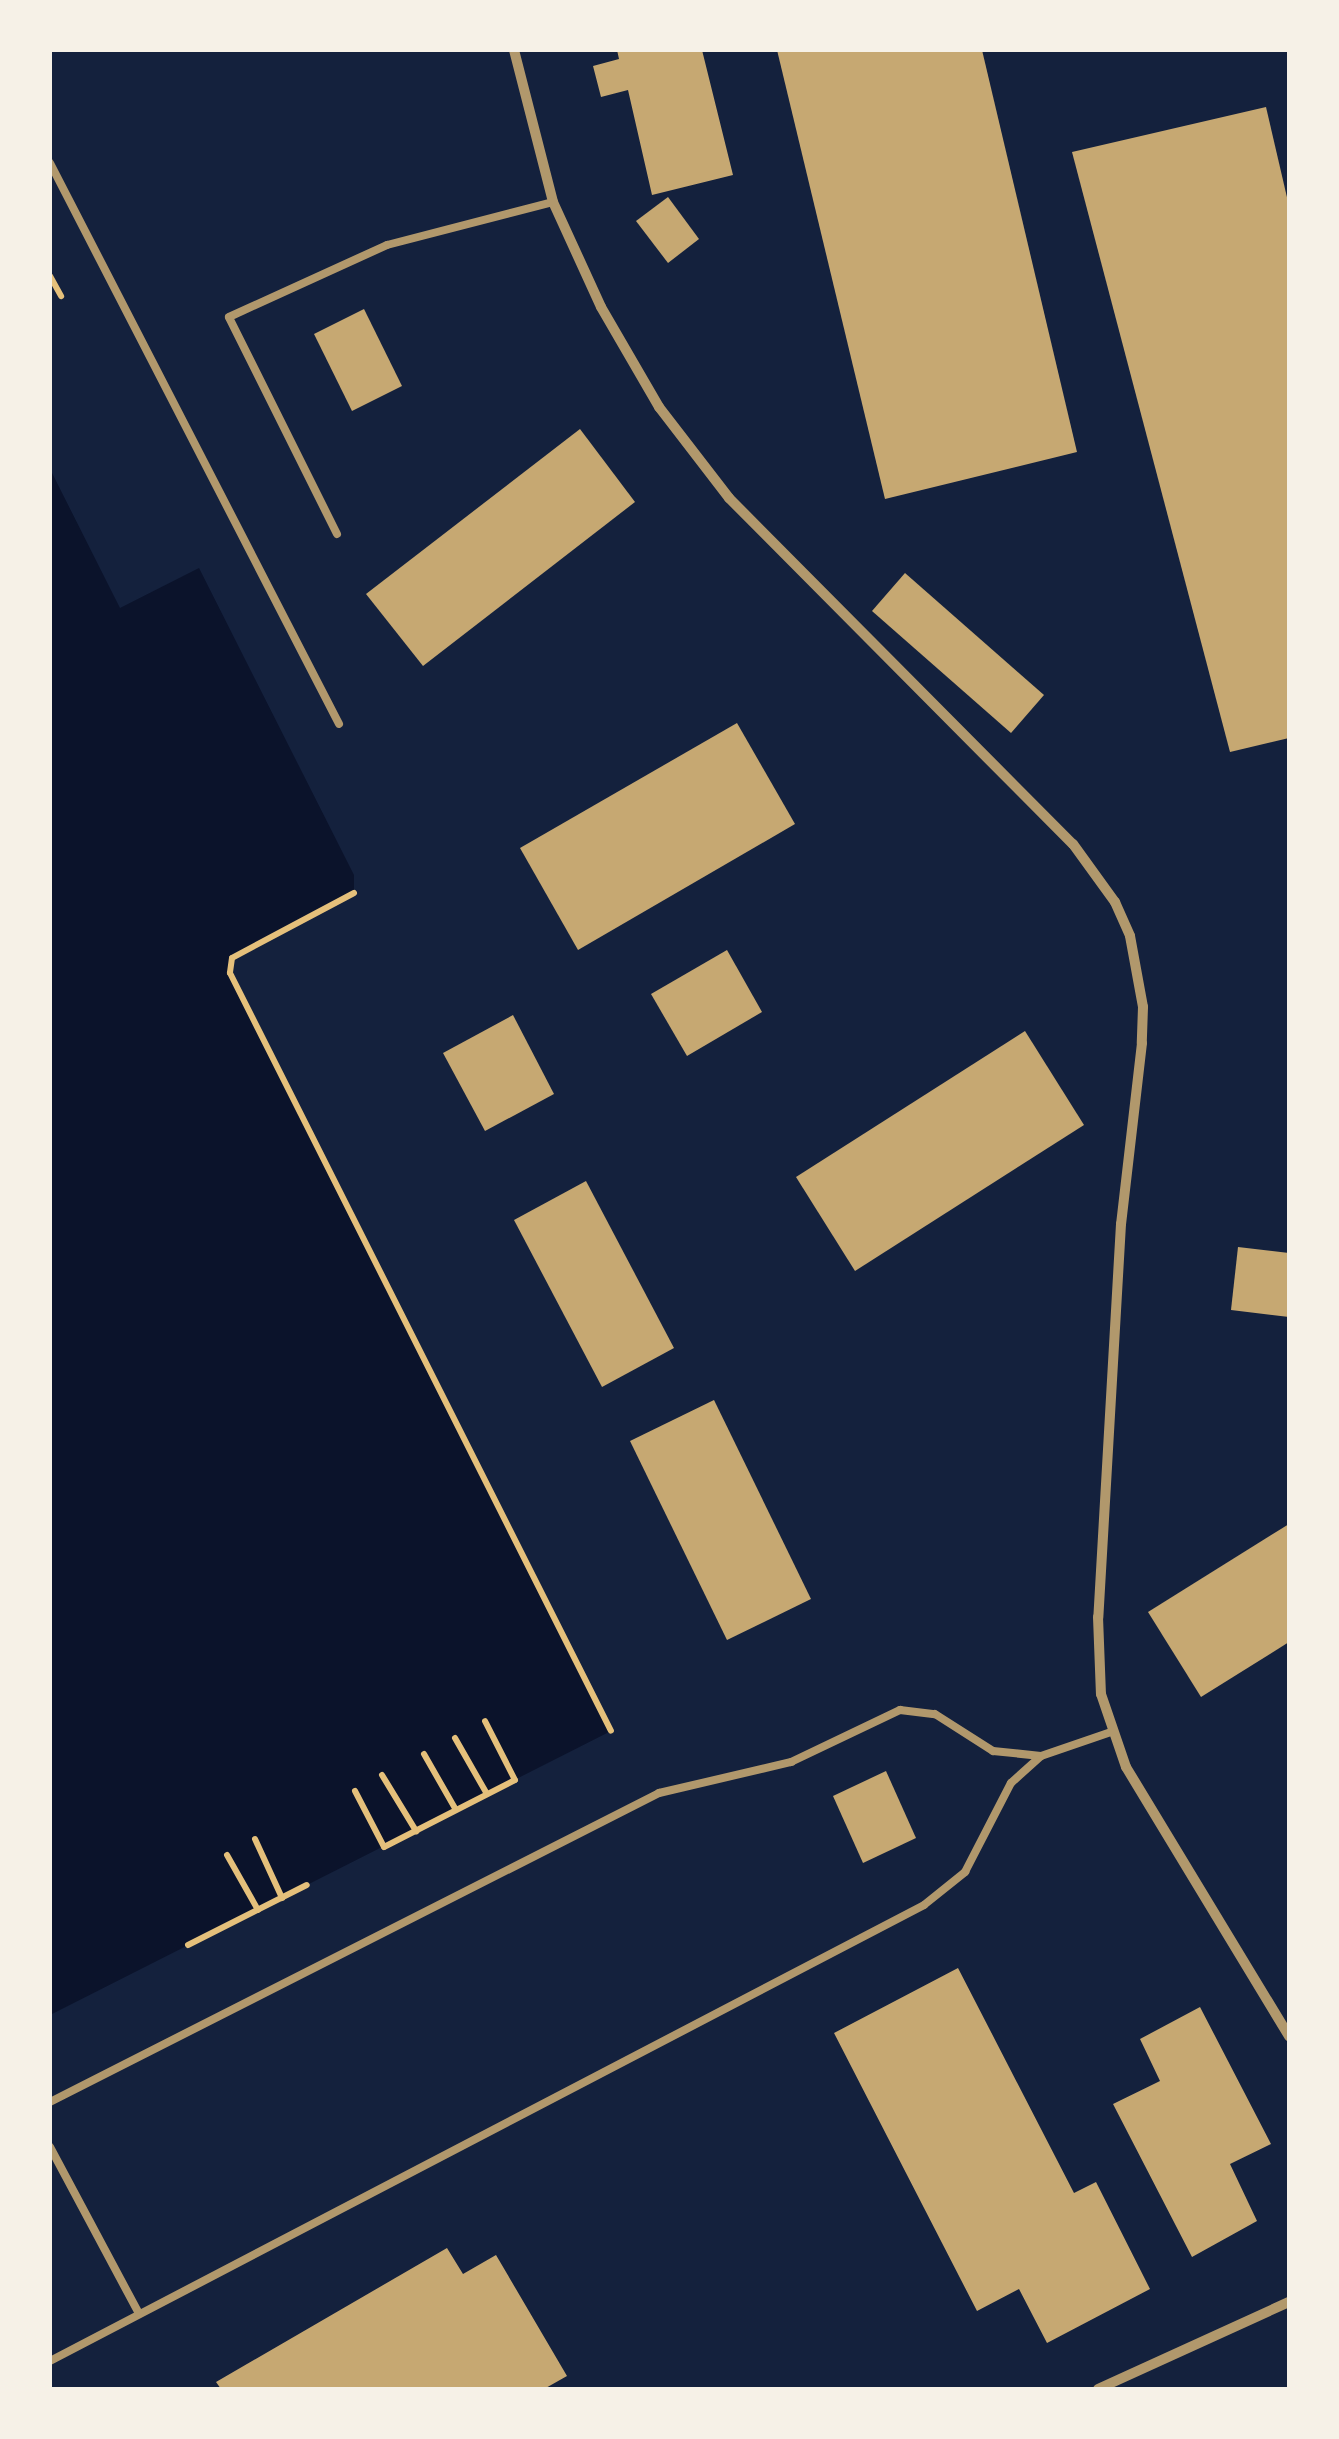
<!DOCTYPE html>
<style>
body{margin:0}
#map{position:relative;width:1339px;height:2439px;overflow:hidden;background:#14213d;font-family:Spectral,serif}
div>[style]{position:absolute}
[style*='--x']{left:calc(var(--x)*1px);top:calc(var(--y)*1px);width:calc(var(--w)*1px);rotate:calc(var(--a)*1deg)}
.water>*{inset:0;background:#0b132b}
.building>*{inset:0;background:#c6a872}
.path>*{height:6px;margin:-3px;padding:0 3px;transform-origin:3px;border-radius:3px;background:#e5c07b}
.service>*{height:8px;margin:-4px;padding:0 4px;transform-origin:4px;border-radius:4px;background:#b1986c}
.minor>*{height:10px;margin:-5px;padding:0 5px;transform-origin:5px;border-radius:5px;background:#b1986c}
span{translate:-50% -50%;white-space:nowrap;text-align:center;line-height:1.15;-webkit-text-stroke:10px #f6f1e7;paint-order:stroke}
.frame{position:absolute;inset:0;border:52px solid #f6f1e7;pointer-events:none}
</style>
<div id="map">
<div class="water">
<div style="clip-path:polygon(50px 469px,120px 608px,199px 568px,354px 875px,354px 893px,232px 958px,230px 973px,611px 1731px,50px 2015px)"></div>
</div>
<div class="building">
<div style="clip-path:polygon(617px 50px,702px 50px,733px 175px,652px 195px,628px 90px,601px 97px,593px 66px,619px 59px)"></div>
<div style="clip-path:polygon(777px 50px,982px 50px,1077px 452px,885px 499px)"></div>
<div style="clip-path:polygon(1266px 107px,1289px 206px,1289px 738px,1230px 752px,1072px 152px)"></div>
<div style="clip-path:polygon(668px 197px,699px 239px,668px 263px,636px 221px)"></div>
<div style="clip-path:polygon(364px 309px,402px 386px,352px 411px,314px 334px)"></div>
<div style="clip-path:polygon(580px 429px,635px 502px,423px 666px,366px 594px)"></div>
<div style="clip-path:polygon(905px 573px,1044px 695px,1011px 733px,872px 611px)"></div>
<div style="clip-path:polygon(737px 723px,795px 824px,578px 950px,520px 848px)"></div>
<div style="clip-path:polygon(727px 950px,762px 1012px,687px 1056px,651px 994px)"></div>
<div style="clip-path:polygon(513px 1015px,554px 1094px,485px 1131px,443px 1053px)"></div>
<div style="clip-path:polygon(1025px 1031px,1084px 1125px,855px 1271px,796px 1177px)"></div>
<div style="clip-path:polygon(586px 1181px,674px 1348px,602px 1387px,514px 1220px)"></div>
<div style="clip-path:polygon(1238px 1247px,1289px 1253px,1289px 1317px,1231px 1310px)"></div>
<div style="clip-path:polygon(714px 1400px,811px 1599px,727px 1640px,630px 1441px)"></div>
<div style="clip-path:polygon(1289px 1524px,1289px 1642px,1201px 1697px,1148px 1612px)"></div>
<div style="clip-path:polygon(886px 1771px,916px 1838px,863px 1863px,833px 1796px)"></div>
<div style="clip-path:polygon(958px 1968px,1074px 2193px,1096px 2182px,1150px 2289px,1047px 2343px,1019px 2289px,977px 2311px,834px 2033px)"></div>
<div style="clip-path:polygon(1200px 2007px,1271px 2144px,1230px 2164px,1257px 2221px,1192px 2257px,1113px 2104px,1160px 2081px,1140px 2039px)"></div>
<div style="clip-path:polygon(447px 2248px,463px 2274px,496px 2255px,567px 2376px,544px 2389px,221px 2389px,216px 2382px)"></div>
</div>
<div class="path">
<div style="--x:50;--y:276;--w:23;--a:61"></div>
<div style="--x:354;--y:893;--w:138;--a:152"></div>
<div style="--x:232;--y:958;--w:15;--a:98"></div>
<div style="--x:230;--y:973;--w:848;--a:63.31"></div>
<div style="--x:455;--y:1738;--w:64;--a:60.3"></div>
<div style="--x:424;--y:1754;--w:64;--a:60.3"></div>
<div style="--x:382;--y:1775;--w:66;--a:58.7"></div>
<div style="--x:355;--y:1791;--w:63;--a:62.6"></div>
<div style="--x:384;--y:1847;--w:147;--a:-27.1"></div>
<div style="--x:515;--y:1780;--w:66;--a:-117"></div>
<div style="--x:255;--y:1839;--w:65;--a:65.4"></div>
<div style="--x:227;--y:1855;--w:63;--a:60.6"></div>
<div style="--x:188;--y:1945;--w:133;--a:-26.8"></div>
</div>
<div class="service">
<div style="--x:50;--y:163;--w:631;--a:62.74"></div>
<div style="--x:337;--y:534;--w:242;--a:-116.5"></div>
<div style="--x:229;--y:317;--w:174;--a:-24.5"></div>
<div style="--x:387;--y:245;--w:171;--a:-14.5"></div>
<div style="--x:50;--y:2102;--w:683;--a:-26.9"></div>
<div style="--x:659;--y:1793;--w:136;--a:-13.2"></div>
<div style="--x:791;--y:1762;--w:121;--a:-25.5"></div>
<div style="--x:900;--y:1710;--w:35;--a:7"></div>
<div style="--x:935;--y:1714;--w:69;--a:32.5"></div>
<div style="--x:993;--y:1751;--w:48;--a:5.9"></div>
<div style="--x:50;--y:2147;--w:189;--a:61.9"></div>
<div style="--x:50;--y:2361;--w:986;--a:-27.55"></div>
<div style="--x:924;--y:1905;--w:53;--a:-38.8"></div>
<div style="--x:965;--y:1872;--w:100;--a:-62.7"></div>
<div style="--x:1011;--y:1783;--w:40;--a:-42"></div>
<div style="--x:1041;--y:1756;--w:74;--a:-18.9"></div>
</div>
<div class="minor">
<div style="--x:514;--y:50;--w:157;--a:75.6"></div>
<div style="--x:553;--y:202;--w:115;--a:65.4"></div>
<div style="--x:601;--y:307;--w:116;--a:59.9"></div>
<div style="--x:659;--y:407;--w:115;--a:52.4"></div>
<div style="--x:729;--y:498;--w:488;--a:45.2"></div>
<div style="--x:1073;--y:844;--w:72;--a:54.1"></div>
<div style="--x:1115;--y:902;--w:37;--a:66"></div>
<div style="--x:1130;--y:936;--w:72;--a:79.6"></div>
<div style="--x:1143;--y:1007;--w:36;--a:92"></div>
<div style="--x:1142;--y:1043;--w:182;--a:96.6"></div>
<div style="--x:1121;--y:1224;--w:394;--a:93.3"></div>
<div style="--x:1098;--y:1617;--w:77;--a:87.8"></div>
<div style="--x:1101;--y:1694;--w:77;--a:71.1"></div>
<div style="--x:1126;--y:1767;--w:315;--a:58.8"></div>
<div style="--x:1098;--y:2389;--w:210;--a:-24.5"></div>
</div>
<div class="frame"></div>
</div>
